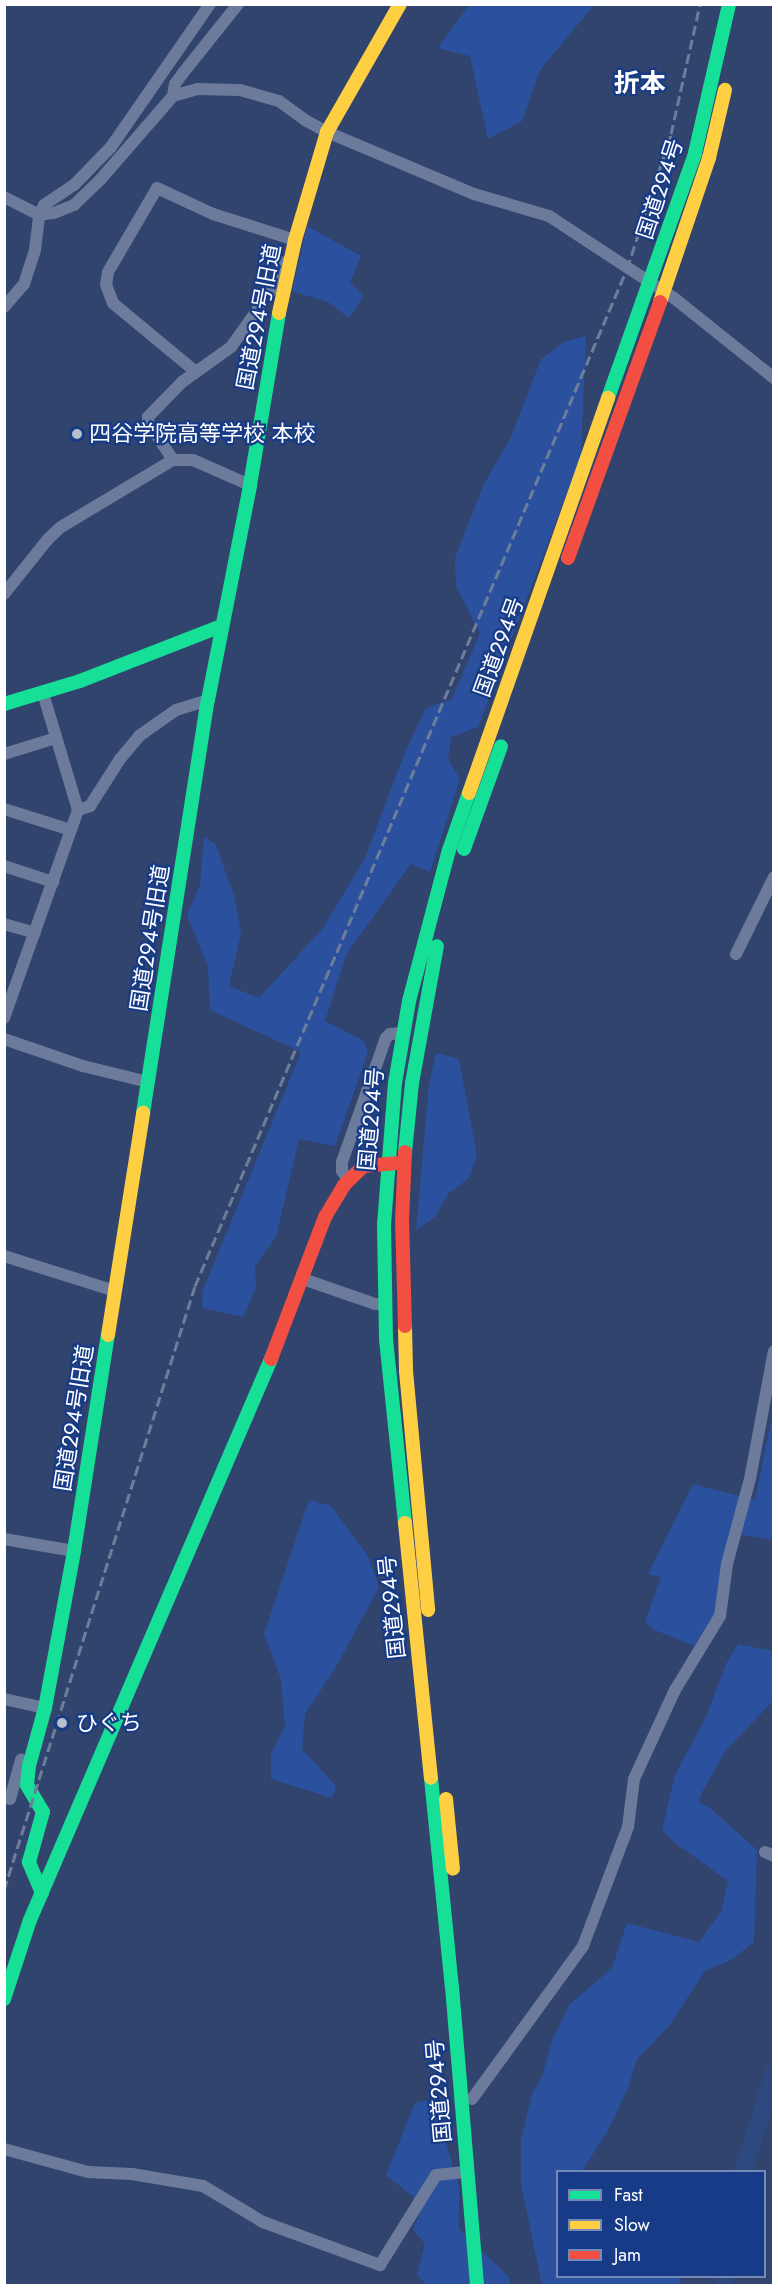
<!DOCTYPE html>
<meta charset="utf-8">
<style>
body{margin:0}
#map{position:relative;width:778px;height:2290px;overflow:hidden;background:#30446e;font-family:Jost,"Noto Sans JP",sans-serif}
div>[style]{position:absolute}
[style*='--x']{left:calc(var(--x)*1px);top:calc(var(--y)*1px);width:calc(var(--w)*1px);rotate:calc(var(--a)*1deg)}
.green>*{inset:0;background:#2b519e}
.river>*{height:18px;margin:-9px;padding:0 9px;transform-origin:9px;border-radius:9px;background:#2e4980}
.street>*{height:12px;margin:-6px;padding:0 6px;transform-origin:6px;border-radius:6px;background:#6c7b9b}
.fast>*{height:14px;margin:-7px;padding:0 7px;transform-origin:7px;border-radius:7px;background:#16e098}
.slow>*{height:14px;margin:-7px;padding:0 7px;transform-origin:7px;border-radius:7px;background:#ffcf43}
.jam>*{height:14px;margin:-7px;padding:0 7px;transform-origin:7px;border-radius:7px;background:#f24e42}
.rail>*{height:3px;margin-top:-1.5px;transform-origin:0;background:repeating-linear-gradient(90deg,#6d7d9b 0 10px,transparent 0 14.5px)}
.dots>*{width:16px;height:16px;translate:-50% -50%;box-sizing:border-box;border:3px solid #173b87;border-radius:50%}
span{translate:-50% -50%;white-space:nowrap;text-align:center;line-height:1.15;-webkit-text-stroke:4.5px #173b87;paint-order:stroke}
.street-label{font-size:22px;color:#fff}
.poi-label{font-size:22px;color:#fff}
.left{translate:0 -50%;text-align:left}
.quarter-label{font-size:26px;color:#fff;font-weight:700}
.frame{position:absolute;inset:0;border:6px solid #fff;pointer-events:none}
.legend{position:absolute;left:556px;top:2170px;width:210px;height:108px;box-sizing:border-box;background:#173b87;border:2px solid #7489b7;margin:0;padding:8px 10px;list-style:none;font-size:18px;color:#fff}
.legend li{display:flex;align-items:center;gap:12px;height:30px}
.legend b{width:30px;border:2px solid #7489b7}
</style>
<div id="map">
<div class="green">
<div style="clip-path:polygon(469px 5px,594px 5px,540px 70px,522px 121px,488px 139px,470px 56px,438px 48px)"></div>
<div style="clip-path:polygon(307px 226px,361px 256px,350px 283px,364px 296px,349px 318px,328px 302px,292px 291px)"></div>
<div style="clip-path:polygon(586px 336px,581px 456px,478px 727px,451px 737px,448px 759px,460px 779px,430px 872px,411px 864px,347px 953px,325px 1021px,364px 1041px,368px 1052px,335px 1146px,299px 1139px,276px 1237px,255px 1266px,256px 1288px,243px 1317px,202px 1308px,203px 1290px,301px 1052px,210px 1010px,208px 967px,187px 915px,200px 885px,204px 837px,216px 845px,235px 899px,241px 933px,229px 986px,259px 998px,323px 928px,365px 858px,405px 752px,426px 708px,452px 699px,480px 633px,456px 586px,455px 558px,484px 484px,511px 437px,541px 359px,566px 341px)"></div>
<div style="clip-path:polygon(436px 1053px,459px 1059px,477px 1155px,469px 1178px,448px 1194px,435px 1217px,416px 1230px,429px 1084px)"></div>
<div style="clip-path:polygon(773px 1411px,773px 1540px,730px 1533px,714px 1615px,694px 1646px,655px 1630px,645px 1622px,661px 1577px,648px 1574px,693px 1484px,755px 1500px)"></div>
<div style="clip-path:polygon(309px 1500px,331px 1506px,368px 1556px,379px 1587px,336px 1667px,305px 1714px,302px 1749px,336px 1786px,332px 1798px,271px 1779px,271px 1753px,285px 1727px,281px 1679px,264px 1634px)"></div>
<div style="clip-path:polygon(738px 1644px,773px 1651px,773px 1701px,726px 1750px,701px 1794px,699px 1802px,710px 1808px,757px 1850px,754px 1942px,731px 1960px,705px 1971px,669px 2026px,637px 2059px,627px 2091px,607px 2132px,582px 2171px,558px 2172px,558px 2276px,680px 2277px,680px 2285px,542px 2285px,521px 2184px,521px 2139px,532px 2094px,542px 2077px,551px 2043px,569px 2005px,612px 1968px,627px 1923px,699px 1942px,721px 1912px,728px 1881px,675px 1843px,662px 1830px,675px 1775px,706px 1717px,726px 1664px)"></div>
<div style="clip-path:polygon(433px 2099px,459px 2186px,459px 2229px,509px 2277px,510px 2285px,427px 2285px,417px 2275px,425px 2244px,413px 2229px,424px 2205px,386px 2175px,415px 2103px)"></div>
</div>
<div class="river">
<div style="--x:743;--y:2172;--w:104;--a:-72.6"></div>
<div style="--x:723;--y:2286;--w:10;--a:-79"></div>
</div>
<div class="street">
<div style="--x:173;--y:96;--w:12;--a:-81"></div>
<div style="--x:175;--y:84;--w:14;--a:-54"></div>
<div style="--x:183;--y:73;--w:88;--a:-51.4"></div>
<div style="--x:4;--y:197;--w:39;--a:27"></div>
<div style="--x:39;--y:215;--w:15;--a:-8"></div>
<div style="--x:54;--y:213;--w:22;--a:-22"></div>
<div style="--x:74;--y:205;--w:36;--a:-44"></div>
<div style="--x:100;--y:180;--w:111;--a:-49"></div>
<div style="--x:173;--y:96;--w:25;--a:-16"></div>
<div style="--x:197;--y:89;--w:43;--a:1.3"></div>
<div style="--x:240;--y:90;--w:41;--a:15.8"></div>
<div style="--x:279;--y:101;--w:32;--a:36"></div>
<div style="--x:305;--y:120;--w:25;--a:29"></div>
<div style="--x:327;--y:132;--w:160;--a:22.9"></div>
<div style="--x:474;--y:194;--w:78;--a:16.3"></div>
<div style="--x:549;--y:216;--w:149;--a:33.3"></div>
<div style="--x:674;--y:298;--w:128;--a:38.7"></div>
<div style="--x:4;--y:307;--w:30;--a:-49"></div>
<div style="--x:24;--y:284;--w:36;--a:-72"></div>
<div style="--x:35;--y:250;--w:35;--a:-83"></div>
<div style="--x:39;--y:215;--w:11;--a:-63"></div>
<div style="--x:44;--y:205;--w:36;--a:-34"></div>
<div style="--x:74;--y:185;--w:53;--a:-45.8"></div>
<div style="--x:111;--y:147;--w:174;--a:-55.3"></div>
<div style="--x:196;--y:372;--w:108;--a:-140.3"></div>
<div style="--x:113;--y:303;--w:19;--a:-111"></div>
<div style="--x:106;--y:285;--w:13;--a:-81"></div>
<div style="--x:108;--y:272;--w:97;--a:-59.7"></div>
<div style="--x:157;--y:188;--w:62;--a:24.9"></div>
<div style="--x:213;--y:214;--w:86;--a:17.6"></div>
<div style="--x:173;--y:460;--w:45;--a:-123.3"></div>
<div style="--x:148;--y:422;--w:5;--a:-90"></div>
<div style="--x:148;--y:417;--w:49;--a:-45.8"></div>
<div style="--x:182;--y:382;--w:60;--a:-35.5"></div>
<div style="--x:231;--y:347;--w:77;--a:-54.5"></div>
<div style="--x:276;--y:284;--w:22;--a:-77"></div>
<div style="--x:281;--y:263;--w:9;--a:-13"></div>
<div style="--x:4;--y:594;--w:70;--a:-51.3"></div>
<div style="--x:48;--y:539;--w:18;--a:-43"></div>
<div style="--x:61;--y:527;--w:131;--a:-30.9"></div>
<div style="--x:173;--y:460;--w:20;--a:0"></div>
<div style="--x:193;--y:460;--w:62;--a:23.7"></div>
<div style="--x:4;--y:754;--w:54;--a:-17.1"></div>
<div style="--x:4;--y:809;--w:70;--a:17.4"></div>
<div style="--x:78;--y:810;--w:13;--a:-18"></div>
<div style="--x:90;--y:806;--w:56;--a:-57.4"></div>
<div style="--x:120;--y:759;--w:30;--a:-50"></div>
<div style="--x:139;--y:736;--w:45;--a:-35.1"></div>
<div style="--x:176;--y:710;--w:34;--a:-17"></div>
<div style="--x:4;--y:866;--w:52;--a:18.1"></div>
<div style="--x:4;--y:924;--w:32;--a:16"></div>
<div style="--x:736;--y:954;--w:86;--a:-63.7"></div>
<div style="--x:4;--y:1018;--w:221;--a:-70.4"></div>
<div style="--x:78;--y:810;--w:122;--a:-106.7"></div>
<div style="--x:4;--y:1039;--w:83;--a:18.9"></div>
<div style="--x:83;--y:1066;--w:67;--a:13.8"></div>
<div style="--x:349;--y:1180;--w:11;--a:-128"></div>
<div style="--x:342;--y:1171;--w:9;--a:-90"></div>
<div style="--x:342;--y:1162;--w:132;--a:-70.5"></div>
<div style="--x:386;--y:1038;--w:6;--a:-45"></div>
<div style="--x:390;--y:1034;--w:12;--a:-5"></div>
<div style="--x:4;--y:1256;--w:116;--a:17.5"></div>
<div style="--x:303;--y:1279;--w:76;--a:19.1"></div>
<div style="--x:375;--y:1304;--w:9;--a:0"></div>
<div style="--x:4;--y:1539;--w:71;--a:9.7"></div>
<div style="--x:4;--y:1699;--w:42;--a:12.4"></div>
<div style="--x:4;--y:1797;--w:6;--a:18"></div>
<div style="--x:10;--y:1799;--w:41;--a:-74.2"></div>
<div style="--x:765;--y:1852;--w:10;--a:24"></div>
<div style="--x:472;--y:2099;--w:189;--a:-54"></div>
<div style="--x:583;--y:1946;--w:127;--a:-69.3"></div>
<div style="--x:628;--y:1827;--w:48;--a:-82.9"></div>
<div style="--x:634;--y:1779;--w:98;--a:-65.3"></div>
<div style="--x:675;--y:1690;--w:87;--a:-58.7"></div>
<div style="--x:720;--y:1616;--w:52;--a:-82.3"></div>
<div style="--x:727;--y:1564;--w:88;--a:-74.9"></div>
<div style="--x:750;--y:1479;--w:130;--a:-79.4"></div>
<div style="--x:4;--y:2149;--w:87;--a:15.3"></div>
<div style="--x:88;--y:2172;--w:44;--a:2.6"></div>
<div style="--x:132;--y:2174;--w:72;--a:9.6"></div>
<div style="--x:203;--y:2186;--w:70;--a:31"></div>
<div style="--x:263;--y:2222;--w:125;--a:20.2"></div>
<div style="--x:380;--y:2265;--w:106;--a:-58.1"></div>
<div style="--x:436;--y:2175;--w:31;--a:-6"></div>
</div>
<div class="fast">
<div style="--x:608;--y:398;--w:260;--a:-70.4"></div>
<div style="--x:695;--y:153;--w:153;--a:-77.1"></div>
<div style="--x:4;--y:704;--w:79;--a:-16.8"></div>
<div style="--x:80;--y:681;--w:151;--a:-21.3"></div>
<div style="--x:464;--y:849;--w:109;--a:-70.2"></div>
<div style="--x:143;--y:1113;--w:418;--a:-81.1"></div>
<div style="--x:208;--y:700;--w:219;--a:-78.9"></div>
<div style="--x:250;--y:485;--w:174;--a:-80.4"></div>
<div style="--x:405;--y:1152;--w:69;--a:-84.2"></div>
<div style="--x:412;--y:1083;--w:139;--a:-79.7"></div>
<div style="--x:405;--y:1523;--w:185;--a:-95.9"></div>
<div style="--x:386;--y:1339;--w:114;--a:-91"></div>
<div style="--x:384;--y:1225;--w:142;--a:-85.6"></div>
<div style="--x:395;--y:1083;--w:83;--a:-80.3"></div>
<div style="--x:409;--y:1001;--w:156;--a:-75.2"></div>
<div style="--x:449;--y:850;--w:60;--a:-70.7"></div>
<div style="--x:431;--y:1778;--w:210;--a:84.3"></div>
<div style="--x:452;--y:1987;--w:300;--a:85.2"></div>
<div style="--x:42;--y:1893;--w:34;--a:-113"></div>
<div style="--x:29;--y:1862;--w:52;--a:-74.4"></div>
<div style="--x:43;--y:1812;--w:31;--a:-121"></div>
<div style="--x:27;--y:1785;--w:19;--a:-84"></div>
<div style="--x:29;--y:1766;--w:60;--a:-74.6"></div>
<div style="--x:45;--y:1708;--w:160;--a:-79.5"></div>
<div style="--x:74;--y:1551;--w:219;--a:-81.1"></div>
<div style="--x:4;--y:1999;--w:83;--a:-71.8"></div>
<div style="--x:30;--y:1920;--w:611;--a:-66.75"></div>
</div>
<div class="slow">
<div style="--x:660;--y:302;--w:152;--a:-71.2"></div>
<div style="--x:709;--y:158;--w:70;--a:-76.8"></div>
<div style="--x:279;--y:313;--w:75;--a:-77.6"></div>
<div style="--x:295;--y:240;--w:113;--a:-73.5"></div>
<div style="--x:327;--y:132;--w:147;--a:-60.3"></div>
<div style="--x:469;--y:793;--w:419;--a:-70.6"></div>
<div style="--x:405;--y:1326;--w:45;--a:88.7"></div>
<div style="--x:406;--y:1371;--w:240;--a:84.7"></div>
<div style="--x:108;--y:1335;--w:225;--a:-81"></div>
<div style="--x:405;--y:1523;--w:256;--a:84.2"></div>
<div style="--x:446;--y:1799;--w:70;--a:84.3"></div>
</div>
<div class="jam">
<div style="--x:568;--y:558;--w:272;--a:-70.2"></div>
<div style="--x:405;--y:1326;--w:105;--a:-91.6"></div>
<div style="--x:402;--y:1221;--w:69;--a:-87.5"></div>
<div style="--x:271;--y:1359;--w:152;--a:-69.2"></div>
<div style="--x:325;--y:1217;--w:37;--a:-59"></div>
<div style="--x:344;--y:1185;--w:28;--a:-44"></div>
<div style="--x:364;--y:1166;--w:36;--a:-5"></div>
</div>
<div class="rail">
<div style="--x:4;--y:1890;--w:633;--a:-72.45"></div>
<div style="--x:195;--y:1286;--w:1105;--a:-66.99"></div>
<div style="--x:627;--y:269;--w:142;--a:-71.9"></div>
<div style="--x:671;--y:134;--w:133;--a:-77.4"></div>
</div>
<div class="dots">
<div style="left:77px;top:434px;background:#b7becc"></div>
<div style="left:62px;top:1723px;background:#b7becc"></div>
</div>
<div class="street-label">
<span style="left:660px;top:189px;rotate:-72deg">国道294号</span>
<span style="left:259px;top:317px;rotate:-79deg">国道294号旧道</span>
<span style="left:499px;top:647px;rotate:-70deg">国道294号</span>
<span style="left:150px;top:938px;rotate:-81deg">国道294号旧道</span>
<span style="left:371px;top:1119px;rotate:-85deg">国道294号</span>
<span style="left:74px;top:1418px;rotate:-81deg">国道294号旧道</span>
<span style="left:392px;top:1607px;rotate:-96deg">国道294号</span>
<span style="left:439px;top:2091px;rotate:-95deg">国道294号</span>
</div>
<div class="poi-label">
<span class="left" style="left:89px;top:434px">四谷学院高等学校 本校</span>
<span class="left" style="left:76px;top:1723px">ひぐち</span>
</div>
<div class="quarter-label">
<span style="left:640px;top:84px">折本</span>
</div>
<div class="frame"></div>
<ul class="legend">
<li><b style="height:8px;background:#16e098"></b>Fast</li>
<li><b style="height:8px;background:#ffcf43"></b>Slow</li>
<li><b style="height:8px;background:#f24e42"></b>Jam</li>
</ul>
</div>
